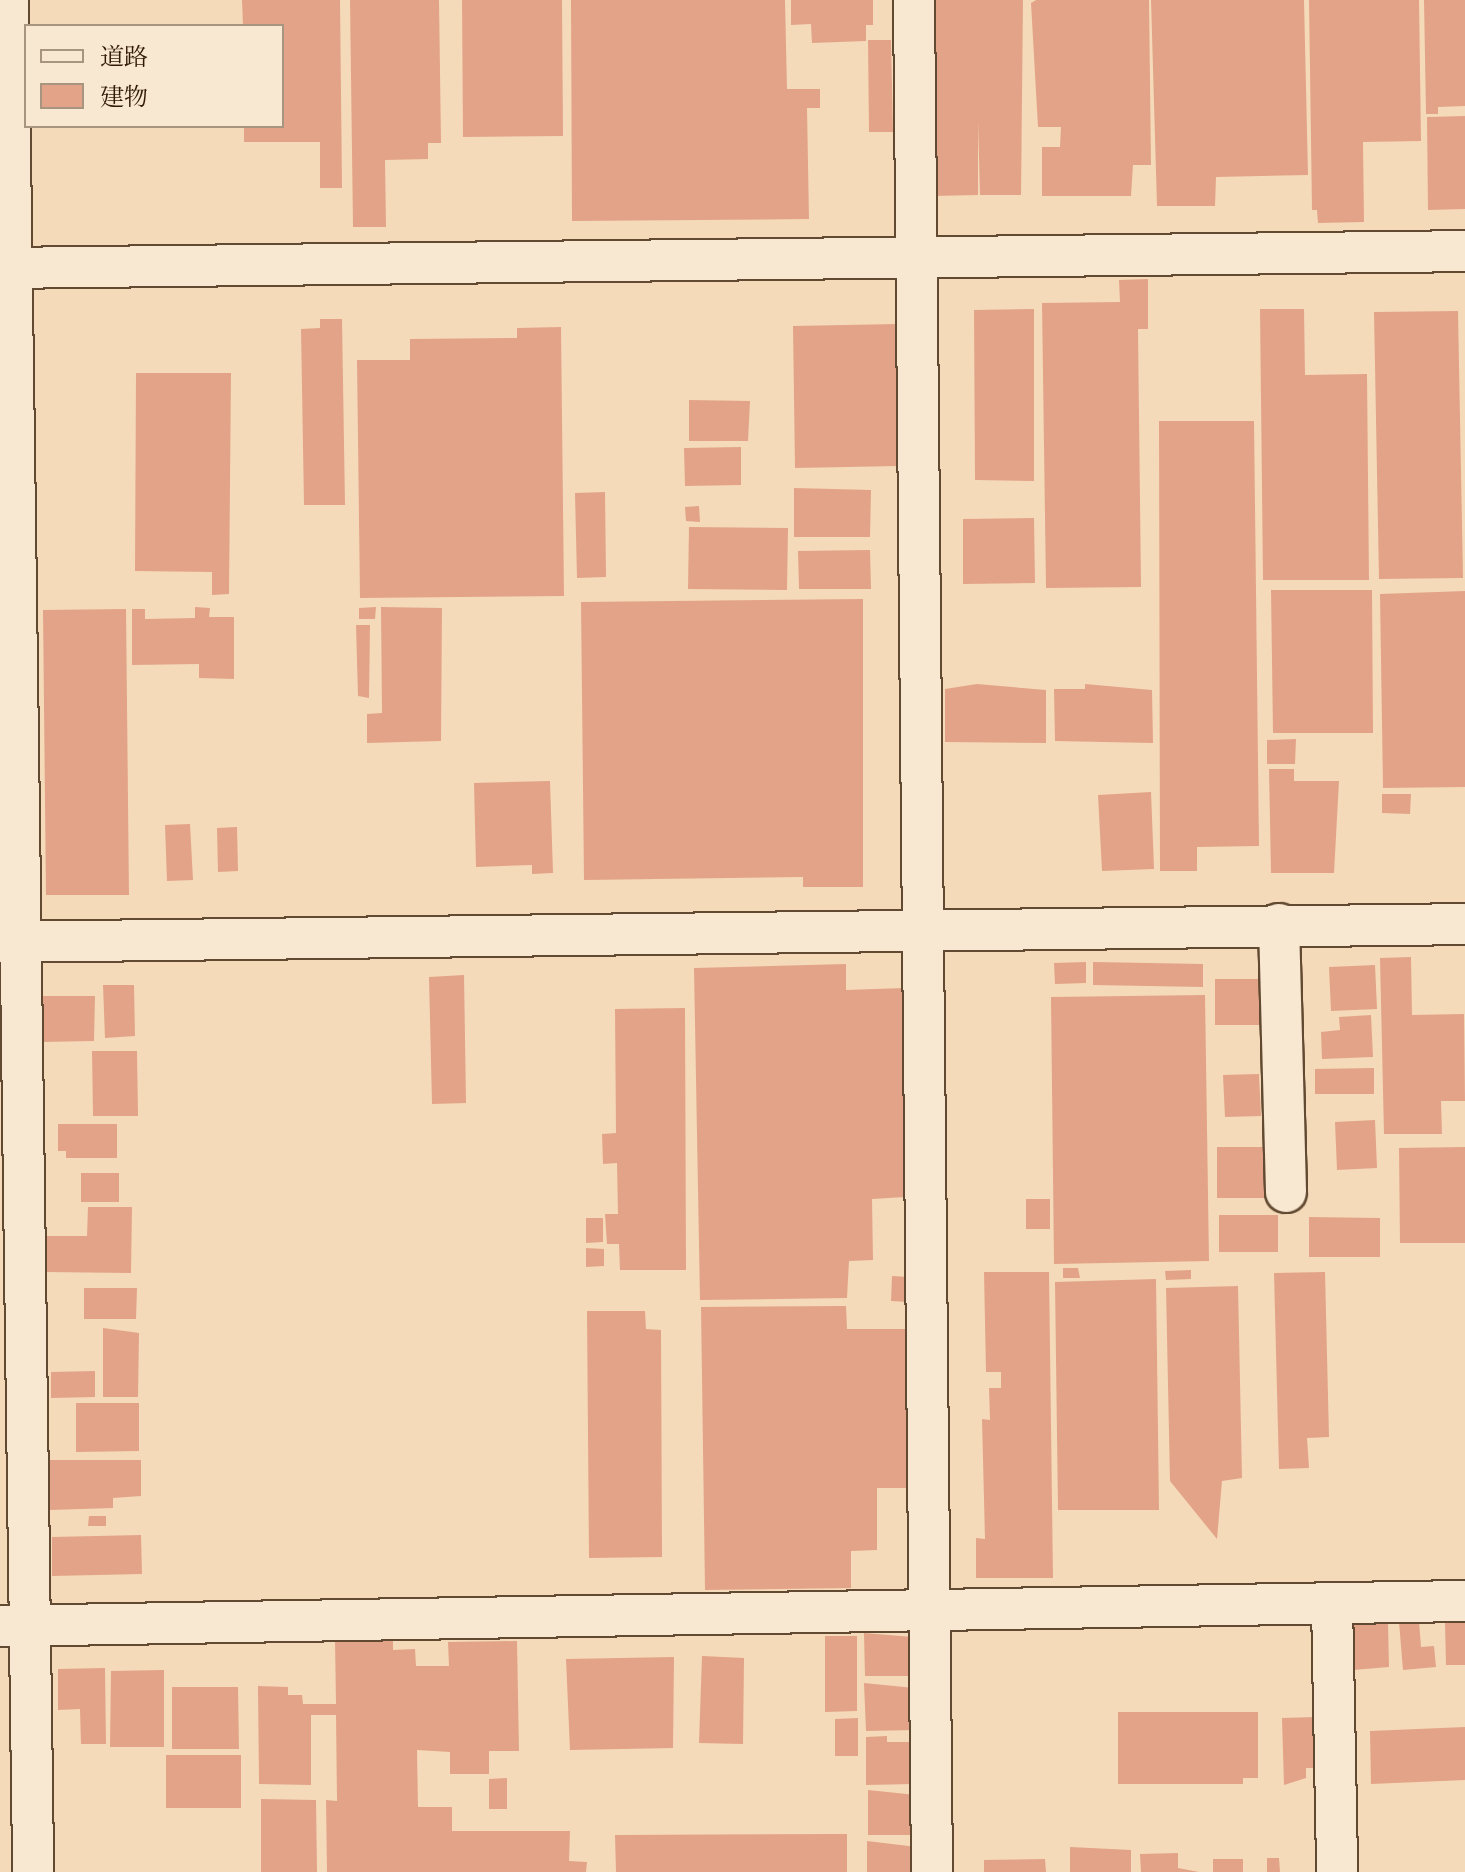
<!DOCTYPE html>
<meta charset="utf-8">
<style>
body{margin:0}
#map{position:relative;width:1465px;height:1872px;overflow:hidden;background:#f4dab8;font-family:"Sorts Mill Goudy","Noto Serif JP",serif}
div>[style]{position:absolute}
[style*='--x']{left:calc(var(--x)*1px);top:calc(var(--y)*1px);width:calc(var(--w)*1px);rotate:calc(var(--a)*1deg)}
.building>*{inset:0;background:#e3a389}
.roads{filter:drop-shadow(2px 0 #624a32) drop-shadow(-2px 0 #624a32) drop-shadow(0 2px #624a32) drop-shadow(0 -2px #624a32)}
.minor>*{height:40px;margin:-20px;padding:0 20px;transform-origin:20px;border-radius:20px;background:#f8e7d1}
span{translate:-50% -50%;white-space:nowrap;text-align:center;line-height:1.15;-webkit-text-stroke:6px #f8e7d1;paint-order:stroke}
.legend{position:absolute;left:24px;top:24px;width:260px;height:104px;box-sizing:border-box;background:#f8e7d1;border:2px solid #a89580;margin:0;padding:10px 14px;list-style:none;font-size:24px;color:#311a06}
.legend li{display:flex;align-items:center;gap:16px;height:40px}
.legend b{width:40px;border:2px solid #a89580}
</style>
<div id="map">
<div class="building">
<div style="clip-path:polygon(242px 0,340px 0,342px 188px,320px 188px,320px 142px,244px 142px,244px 126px,282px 126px,282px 26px,243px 26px)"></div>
<div style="clip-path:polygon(350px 0,439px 0,441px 143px,428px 143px,428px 159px,385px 160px,386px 227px,353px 227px)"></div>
<div style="clip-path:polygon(462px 0,562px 0,563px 136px,463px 137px)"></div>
<div style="clip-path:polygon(571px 0,785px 0,787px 89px,820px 89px,820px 108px,807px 108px,809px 219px,572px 221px)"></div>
<div style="clip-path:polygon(791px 0,873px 0,873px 25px,866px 25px,866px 41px,812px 43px,811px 24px,791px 25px)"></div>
<div style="clip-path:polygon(928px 0,1023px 0,1021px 195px,980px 195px,978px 121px,978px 195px,932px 196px)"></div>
<div style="clip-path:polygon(1036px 0,1149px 0,1151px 165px,1133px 165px,1131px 196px,1042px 196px,1042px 147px,1060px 147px,1061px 127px,1038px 127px,1031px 3px)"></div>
<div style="clip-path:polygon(1151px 0,1304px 0,1308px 175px,1216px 177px,1215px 206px,1157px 206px)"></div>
<div style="clip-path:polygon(1309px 0,1419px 0,1421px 141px,1363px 142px,1364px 222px,1318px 223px,1317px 210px,1312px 210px)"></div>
<div style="clip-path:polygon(1424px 0,1465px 0,1465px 106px,1438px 107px,1438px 114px,1426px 114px)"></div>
<div style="clip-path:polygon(868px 40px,891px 40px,893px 132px,869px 132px)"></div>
<div style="clip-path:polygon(1465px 116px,1465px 209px,1428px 210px,1427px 117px)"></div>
<div style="clip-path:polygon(1148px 279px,1148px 329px,1138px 329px,1141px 587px,1046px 588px,1042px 303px,1120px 302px,1119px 280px)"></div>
<div style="clip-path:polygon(1034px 309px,1034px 481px,975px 480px,974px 310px)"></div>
<div style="clip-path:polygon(1260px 309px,1304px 309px,1305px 375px,1367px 374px,1369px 580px,1263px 580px)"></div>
<div style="clip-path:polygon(1458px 311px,1463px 578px,1379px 579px,1374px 312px)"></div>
<div style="clip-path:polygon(320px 319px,342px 319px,345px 505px,304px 505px,301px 329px,320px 328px)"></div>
<div style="clip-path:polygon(897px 324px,898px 466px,795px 468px,793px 326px)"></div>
<div style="clip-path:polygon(561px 327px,564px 596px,360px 598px,357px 360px,410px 360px,410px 339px,517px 338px,517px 328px)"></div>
<div style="clip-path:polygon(136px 373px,231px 373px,229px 594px,212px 595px,212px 572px,135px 571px)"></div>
<div style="clip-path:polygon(689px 400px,750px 401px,748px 441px,689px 441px)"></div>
<div style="clip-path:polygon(1159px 421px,1254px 421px,1259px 846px,1197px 847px,1197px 871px,1160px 871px)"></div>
<div style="clip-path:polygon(741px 447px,741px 485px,685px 486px,684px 448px)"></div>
<div style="clip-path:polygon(794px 488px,871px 490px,870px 537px,794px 537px)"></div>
<div style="clip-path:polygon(605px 492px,606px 577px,577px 578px,575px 493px)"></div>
<div style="clip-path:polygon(699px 506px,700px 522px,686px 521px,685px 507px)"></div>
<div style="clip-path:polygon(1034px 518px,1035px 583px,963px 584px,963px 519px)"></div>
<div style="clip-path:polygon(689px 527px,788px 528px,787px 590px,688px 589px)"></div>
<div style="clip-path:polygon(870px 550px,871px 589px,799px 589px,798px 551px)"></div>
<div style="clip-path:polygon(1271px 590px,1372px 590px,1373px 733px,1273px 733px)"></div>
<div style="clip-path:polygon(1465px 591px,1465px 787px,1383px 788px,1380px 594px)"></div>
<div style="clip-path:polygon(863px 599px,863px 887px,803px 887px,803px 877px,584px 880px,581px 602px)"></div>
<div style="clip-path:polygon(195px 607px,210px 608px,209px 617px,234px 617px,234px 679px,199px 678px,199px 664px,132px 665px,132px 609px,145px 609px,145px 619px,195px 618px)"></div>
<div style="clip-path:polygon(376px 607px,375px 619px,359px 619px,359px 608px)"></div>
<div style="clip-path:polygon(381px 607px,442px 608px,441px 741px,367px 743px,367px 714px,382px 713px)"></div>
<div style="clip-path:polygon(126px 609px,129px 895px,46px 895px,43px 610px)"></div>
<div style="clip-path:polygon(356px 625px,370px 625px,369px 698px,358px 696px)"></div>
<div style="clip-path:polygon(977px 684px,1046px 690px,1046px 743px,945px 742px,945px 689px)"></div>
<div style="clip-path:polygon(1085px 684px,1152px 690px,1153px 743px,1055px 741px,1054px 689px,1085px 689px)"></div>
<div style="clip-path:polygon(1296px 739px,1295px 764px,1267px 764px,1267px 740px)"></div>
<div style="clip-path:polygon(1269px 769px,1294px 769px,1294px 781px,1339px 781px,1334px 873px,1271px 873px)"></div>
<div style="clip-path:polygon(550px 781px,553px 873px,532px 874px,532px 865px,476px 867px,474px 783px)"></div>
<div style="clip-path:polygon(1151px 792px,1154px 869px,1102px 871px,1098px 795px)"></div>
<div style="clip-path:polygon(1382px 794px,1411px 794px,1410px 814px,1382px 813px)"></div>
<div style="clip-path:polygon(190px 824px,193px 880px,167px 881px,165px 825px)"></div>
<div style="clip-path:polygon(237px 827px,238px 871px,218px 872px,217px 828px)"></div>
<div style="clip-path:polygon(1411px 957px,1412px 1015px,1464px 1014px,1465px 1101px,1441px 1101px,1442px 1134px,1384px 1134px,1380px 958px)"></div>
<div style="clip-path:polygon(1086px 962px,1086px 983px,1055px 984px,1054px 963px)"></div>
<div style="clip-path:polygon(1093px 962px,1203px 964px,1203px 987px,1093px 985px)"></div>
<div style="clip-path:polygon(846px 964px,846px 990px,904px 988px,905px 1197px,872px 1199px,873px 1260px,849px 1261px,847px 1298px,700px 1300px,694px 968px)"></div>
<div style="clip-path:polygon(1375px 965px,1377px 1009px,1331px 1011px,1329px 967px)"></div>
<div style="clip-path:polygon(464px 975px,466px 1103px,432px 1104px,429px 977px)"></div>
<div style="clip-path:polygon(1215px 979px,1264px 979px,1264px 1025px,1215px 1025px)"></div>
<div style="clip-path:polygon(103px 985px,134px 985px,135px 1036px,105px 1038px)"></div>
<div style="clip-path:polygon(1205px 995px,1209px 1261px,1054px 1264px,1051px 997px)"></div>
<div style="clip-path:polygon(39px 996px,95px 996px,94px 1041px,40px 1042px)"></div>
<div style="clip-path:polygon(685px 1008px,686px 1270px,620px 1270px,619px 1244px,607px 1244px,605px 1214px,618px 1214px,617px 1163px,603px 1164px,602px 1134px,616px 1133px,615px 1009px)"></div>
<div style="clip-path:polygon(1371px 1015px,1373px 1057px,1322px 1059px,1321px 1032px,1340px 1030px,1339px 1017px)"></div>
<div style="clip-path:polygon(92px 1051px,137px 1051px,138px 1116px,93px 1116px)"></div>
<div style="clip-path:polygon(1374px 1068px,1374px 1094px,1315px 1094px,1315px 1069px)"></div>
<div style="clip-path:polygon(1259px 1074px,1261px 1116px,1225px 1117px,1223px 1075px)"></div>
<div style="clip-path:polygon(1375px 1120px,1377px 1168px,1337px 1170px,1335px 1122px)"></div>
<div style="clip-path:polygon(58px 1124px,117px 1124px,117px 1158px,66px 1158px,66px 1151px,58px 1151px)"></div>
<div style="clip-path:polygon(1217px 1147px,1268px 1147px,1269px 1198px,1217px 1198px)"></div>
<div style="clip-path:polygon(1465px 1147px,1465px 1243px,1400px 1243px,1399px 1148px)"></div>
<div style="clip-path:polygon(81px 1173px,119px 1173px,119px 1202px,81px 1202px)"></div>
<div style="clip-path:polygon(1026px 1199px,1050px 1199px,1050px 1229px,1026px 1229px)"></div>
<div style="clip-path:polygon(88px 1207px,132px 1207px,131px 1273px,45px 1272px,45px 1236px,87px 1236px)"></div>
<div style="clip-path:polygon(1219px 1215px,1278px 1215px,1278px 1252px,1219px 1252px)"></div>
<div style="clip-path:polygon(1309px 1217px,1380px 1218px,1380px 1257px,1309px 1257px)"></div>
<div style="clip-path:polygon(586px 1218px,603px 1218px,603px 1242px,586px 1243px)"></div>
<div style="clip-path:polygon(586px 1248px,604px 1249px,604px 1266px,586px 1267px)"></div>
<div style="clip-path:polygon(1063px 1268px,1078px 1268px,1080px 1278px,1063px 1278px)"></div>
<div style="clip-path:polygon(1191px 1270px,1191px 1279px,1166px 1280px,1165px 1271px)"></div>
<div style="clip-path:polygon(984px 1272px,1049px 1272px,1053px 1578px,976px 1578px,976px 1538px,985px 1539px,982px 1419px,990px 1420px,989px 1388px,1001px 1388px,1001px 1372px,986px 1372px)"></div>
<div style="clip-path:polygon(1325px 1272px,1329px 1437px,1307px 1438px,1309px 1468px,1279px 1469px,1274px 1273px)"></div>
<div style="clip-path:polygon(892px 1276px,909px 1277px,908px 1302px,891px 1301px)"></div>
<div style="clip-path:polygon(1156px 1279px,1159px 1510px,1058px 1510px,1055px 1282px)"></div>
<div style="clip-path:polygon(1238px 1286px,1242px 1478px,1222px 1481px,1217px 1539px,1170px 1481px,1166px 1288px)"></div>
<div style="clip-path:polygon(84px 1288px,137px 1288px,136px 1319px,84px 1319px)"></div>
<div style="clip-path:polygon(846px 1306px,847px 1329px,907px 1329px,909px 1488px,877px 1488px,877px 1550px,851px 1551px,851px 1588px,705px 1590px,701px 1307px)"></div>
<div style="clip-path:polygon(587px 1311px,645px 1311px,646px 1329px,661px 1330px,662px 1557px,589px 1558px)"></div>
<div style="clip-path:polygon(103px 1328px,139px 1333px,138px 1397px,103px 1397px)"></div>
<div style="clip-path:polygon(95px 1371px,95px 1397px,51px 1398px,51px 1372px)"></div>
<div style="clip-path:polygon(76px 1403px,139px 1403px,139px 1451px,76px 1452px)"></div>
<div style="clip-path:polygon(49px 1460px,141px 1460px,141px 1496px,113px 1498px,113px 1508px,50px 1510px)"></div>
<div style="clip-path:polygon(89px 1516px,106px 1516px,106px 1526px,88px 1526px)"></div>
<div style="clip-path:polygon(141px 1535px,142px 1574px,52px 1576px,52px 1537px)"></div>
<div style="clip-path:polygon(1419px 1621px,1421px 1647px,1434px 1646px,1436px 1667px,1403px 1670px,1399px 1622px)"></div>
<div style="clip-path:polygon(1388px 1623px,1389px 1667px,1353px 1670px,1353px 1625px)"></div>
<div style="clip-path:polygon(1445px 1623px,1465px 1623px,1465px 1665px,1446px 1665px)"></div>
<div style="clip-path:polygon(864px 1633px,913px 1637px,914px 1676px,865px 1676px)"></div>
<div style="clip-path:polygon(825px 1636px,857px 1636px,857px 1711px,825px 1712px)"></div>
<div style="clip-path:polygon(335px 1640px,393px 1640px,393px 1650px,415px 1649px,416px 1666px,449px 1666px,448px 1642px,517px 1641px,519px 1751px,489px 1751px,489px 1774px,450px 1774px,450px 1752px,417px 1750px,418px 1807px,452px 1807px,452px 1831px,570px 1831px,569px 1861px,587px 1862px,586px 1872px,327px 1872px,326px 1800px,337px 1801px,336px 1715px,311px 1715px,311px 1785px,259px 1784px,258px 1686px,288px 1687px,288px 1695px,302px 1695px,303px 1704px,336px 1704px)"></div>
<div style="clip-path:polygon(702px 1656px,744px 1658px,743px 1744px,699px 1743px)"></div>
<div style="clip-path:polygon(674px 1657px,673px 1748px,570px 1750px,566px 1659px)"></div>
<div style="clip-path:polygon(105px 1668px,106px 1744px,81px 1744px,80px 1709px,58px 1710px,58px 1669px)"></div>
<div style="clip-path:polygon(164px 1670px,164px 1747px,110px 1747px,111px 1671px)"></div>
<div style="clip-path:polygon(864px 1683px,914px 1688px,915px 1730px,866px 1731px)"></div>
<div style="clip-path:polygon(172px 1687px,238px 1687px,239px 1749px,172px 1749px)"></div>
<div style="clip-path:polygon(1118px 1712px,1258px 1712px,1258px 1778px,1243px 1778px,1243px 1784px,1118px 1784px)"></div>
<div style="clip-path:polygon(1316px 1717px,1317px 1768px,1306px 1768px,1306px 1778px,1284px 1785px,1282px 1718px)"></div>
<div style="clip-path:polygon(858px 1718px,858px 1756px,835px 1756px,835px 1719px)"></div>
<div style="clip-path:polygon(1465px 1727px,1465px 1780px,1371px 1784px,1370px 1731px)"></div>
<div style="clip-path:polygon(887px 1736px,887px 1742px,914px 1742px,914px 1784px,866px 1785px,866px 1737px)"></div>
<div style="clip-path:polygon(166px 1755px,241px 1755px,241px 1808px,166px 1808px)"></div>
<div style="clip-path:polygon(507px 1778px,507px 1809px,489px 1809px,489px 1779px)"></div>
<div style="clip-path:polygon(868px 1790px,916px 1795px,915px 1835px,868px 1835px)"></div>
<div style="clip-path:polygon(261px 1799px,316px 1800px,317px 1872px,261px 1872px)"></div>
<div style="clip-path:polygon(847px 1834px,847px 1872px,616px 1872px,615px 1835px)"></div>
<div style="clip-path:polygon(867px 1841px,917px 1847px,917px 1872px,867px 1872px)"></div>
<div style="clip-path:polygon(1070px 1847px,1131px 1850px,1131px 1872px,1070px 1872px)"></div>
<div style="clip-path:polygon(1178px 1853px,1178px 1868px,1199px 1872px,1141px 1872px,1140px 1854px)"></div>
<div style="clip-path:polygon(1267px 1858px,1279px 1858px,1280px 1872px,1267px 1872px)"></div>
<div style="clip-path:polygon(1045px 1859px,1046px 1872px,984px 1872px,984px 1860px)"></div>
<div style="clip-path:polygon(1213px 1859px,1243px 1859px,1243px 1872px,1213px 1872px)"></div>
</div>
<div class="roads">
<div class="minor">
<div style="--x:8;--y:0;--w:1872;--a:89.23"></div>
<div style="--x:914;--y:0;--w:1872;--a:89.45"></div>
<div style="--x:0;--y:268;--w:1465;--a:-0.66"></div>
<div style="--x:1279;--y:924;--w:268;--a:88.5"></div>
<div style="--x:0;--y:942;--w:1465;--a:-0.7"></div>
<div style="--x:1332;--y:1603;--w:269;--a:88.9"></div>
<div style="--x:1;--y:1626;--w:1464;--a:-0.98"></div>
</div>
</div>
<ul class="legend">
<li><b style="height:10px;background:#f8e7d1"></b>道路</li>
<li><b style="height:22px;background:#e3a389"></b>建物</li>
</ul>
</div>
